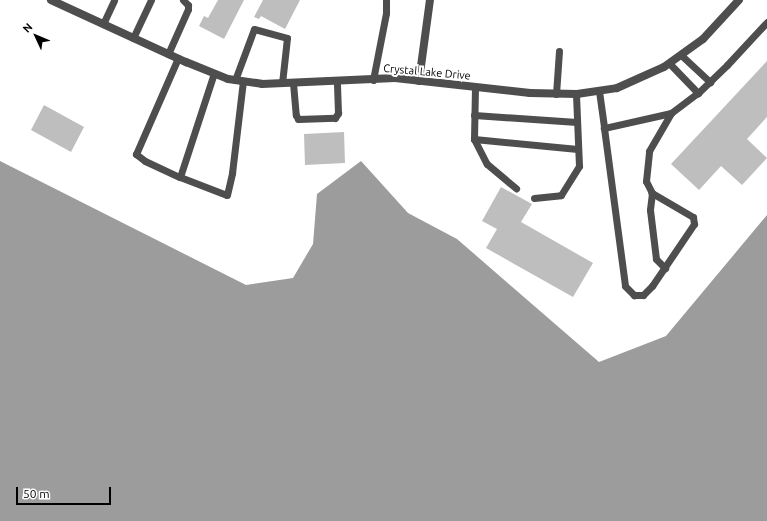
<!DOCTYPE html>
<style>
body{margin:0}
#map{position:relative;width:767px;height:521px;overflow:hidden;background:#fff;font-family:Ubuntu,sans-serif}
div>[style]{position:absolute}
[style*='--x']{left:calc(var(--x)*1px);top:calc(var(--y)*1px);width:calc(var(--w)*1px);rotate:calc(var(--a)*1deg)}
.water>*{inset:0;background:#9c9c9c}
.building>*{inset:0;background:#bebebe}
.lane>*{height:7px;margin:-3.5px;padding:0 3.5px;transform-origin:3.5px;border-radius:3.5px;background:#4e4e4e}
.street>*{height:8px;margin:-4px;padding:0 4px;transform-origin:4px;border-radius:4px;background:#4e4e4e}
span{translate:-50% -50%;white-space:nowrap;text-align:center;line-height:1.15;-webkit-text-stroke:4px #fff;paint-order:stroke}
.street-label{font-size:11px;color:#000}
.north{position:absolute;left:16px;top:16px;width:40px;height:40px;-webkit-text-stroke:3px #fff;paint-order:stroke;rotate:314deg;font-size:11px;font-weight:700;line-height:16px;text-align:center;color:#000}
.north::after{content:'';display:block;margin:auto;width:14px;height:18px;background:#000;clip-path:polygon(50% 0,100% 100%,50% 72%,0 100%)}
.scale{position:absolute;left:16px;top:487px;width:95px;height:18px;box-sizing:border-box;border:2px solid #000;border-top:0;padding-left:5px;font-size:12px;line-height:14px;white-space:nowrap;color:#000;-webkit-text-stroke:3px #fff;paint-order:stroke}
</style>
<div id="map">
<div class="water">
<div style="clip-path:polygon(0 161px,246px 285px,293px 278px,313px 244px,317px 194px,361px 161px,408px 213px,457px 239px,599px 362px,666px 336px,767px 215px,767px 521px,0 521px)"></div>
</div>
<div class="building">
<div style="clip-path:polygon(218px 0,244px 0,224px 39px,199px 26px,204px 16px,208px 18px)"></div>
<div style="clip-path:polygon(263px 0,300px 0,285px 29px,261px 16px,259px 19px,254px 17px)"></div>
<div style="clip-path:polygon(767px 61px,767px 117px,747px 139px,767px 158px,742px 185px,721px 166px,699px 190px,671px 164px)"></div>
<div style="clip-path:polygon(44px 105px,84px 127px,71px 152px,31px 130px)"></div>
<div style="clip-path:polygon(344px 132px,345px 163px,305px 165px,304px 134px)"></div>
<div style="clip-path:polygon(501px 187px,532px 204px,521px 222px,593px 263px,573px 297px,486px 248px,497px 229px,482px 221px)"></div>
</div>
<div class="lane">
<div style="--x:103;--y:24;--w:26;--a:-65"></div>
<div style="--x:133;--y:38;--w:42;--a:-64.7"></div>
<div style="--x:168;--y:54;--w:49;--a:-66"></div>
<div style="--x:188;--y:9;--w:4;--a:-90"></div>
<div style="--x:188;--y:5;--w:7;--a:-135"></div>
<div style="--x:681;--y:55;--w:40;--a:43"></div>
<div style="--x:178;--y:58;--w:105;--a:113.6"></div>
<div style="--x:136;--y:154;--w:11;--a:38"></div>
<div style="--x:145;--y:161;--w:38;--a:25"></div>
<div style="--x:180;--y:177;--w:50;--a:21"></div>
<div style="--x:227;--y:195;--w:23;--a:-77"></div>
<div style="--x:232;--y:173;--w:93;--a:-83.2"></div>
<div style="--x:669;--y:63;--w:42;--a:46"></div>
<div style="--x:235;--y:80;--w:54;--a:-69.6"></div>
<div style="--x:254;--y:29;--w:34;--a:15"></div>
<div style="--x:287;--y:38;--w:45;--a:96.3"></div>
<div style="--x:373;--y:80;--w:68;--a:-79"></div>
<div style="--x:386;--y:13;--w:13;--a:-90"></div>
<div style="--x:293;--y:83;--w:32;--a:85"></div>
<div style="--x:296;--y:115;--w:4;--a:63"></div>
<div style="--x:298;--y:119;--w:37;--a:-2"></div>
<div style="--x:335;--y:118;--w:6;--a:-59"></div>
<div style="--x:338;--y:113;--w:32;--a:-92"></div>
<div style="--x:475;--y:87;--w:52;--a:91.1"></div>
<div style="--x:474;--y:139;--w:28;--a:63"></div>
<div style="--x:487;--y:164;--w:38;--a:40"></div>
<div style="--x:599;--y:91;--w:37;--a:82"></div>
<div style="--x:604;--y:128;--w:159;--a:82.4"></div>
<div style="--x:625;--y:286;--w:13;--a:45"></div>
<div style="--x:634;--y:295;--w:9;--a:0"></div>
<div style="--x:643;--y:295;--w:13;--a:-45"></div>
<div style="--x:652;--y:286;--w:75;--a:-55.9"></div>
<div style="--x:694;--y:224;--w:7;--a:-98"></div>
<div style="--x:693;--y:217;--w:48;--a:-149.7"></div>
<div style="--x:652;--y:193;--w:13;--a:-117"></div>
<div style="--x:646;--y:181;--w:30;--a:-84"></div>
<div style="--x:649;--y:151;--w:44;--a:-59.9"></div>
<div style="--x:671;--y:113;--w:69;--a:167.4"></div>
<div style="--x:556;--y:94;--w:43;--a:-86"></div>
<div style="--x:671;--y:113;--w:34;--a:-37"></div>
<div style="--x:698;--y:93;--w:40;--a:-44"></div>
<div style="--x:727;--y:65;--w:59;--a:-47.1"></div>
<div style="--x:474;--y:115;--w:103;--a:3.9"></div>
<div style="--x:474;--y:139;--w:104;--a:5.5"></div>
<div style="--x:180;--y:177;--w:109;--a:-71.9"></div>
<div style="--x:652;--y:193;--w:17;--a:97"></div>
<div style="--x:650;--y:210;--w:49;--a:83"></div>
<div style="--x:656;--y:259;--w:13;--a:45"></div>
<div style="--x:534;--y:198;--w:27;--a:-6"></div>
<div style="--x:561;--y:195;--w:34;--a:-58"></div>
<div style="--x:579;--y:166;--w:72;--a:-92.4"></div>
</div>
<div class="street">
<div style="--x:51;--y:0;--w:149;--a:24.7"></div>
<div style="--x:186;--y:62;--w:45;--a:22"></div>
<div style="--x:228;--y:79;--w:34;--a:8"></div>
<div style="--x:262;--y:84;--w:133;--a:-2.6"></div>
<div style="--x:395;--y:78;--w:136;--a:6.3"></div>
<div style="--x:530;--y:93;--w:47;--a:1.2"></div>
<div style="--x:577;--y:94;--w:40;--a:-8.5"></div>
<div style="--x:617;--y:88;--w:51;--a:-24.1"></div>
<div style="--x:664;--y:67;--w:48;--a:-35.7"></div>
<div style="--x:703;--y:39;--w:53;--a:-47.3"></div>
<div style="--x:419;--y:81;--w:82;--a:-82.3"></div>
</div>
<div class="street-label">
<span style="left:427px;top:72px;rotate:5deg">Crystal Lake Drive</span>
</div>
<div class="north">N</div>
<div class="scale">50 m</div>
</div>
